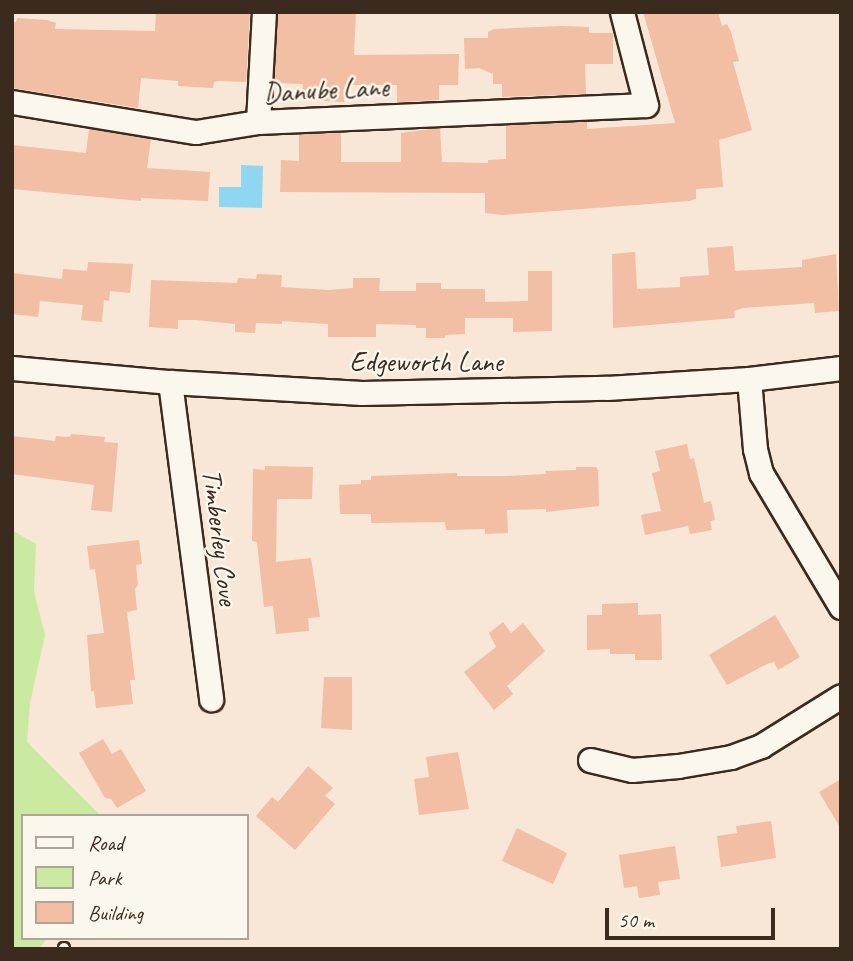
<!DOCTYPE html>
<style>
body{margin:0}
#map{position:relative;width:853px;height:961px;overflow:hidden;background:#f8e6d6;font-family:Caveat,sans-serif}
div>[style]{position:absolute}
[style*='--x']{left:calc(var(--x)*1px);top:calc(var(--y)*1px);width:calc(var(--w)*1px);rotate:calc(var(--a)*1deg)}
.green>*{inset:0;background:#caeaa2}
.water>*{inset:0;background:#8fd6f1}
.building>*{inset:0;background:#f2bea4}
.roads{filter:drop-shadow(2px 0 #3b2a1e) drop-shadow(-2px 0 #3b2a1e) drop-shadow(0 2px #3b2a1e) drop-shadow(0 -2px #3b2a1e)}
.service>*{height:10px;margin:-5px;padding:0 5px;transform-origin:5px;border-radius:5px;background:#fbf7ec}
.minor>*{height:23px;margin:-11.5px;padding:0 11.5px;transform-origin:11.5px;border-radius:11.5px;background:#fbf7ec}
span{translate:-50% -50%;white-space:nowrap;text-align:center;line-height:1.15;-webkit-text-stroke:5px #fbf7ec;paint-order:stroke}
.street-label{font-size:28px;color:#3b2a1e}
.frame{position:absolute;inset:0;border:14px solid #3b2a1e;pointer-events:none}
.legend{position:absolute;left:21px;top:814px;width:228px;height:126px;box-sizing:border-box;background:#fbf7ec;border:2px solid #aea59a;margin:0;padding:9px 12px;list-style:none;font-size:21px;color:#3b2a1e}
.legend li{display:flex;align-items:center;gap:14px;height:35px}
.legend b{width:35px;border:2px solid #aea59a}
.scale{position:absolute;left:605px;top:908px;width:170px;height:32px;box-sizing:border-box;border:4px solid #3b2a1e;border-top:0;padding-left:9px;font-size:21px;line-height:24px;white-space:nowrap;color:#3b2a1e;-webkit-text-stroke:5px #fbf7ec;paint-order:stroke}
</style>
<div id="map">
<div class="green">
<div style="clip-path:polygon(12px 530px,36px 544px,34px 592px,45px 635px,30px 703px,27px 742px,101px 816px,23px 816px,23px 938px,48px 938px,38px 949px,12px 949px)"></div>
</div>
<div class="water">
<div style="clip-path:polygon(241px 165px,263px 166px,262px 208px,219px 207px,219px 187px,241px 187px)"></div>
</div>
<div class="building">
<div style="clip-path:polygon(156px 12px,250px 12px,246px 82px,219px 81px,214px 82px,213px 88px,178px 86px,178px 81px,141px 78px,138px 108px,12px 88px,12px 22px,16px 22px,17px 18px,47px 20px,56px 23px,55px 29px,155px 31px)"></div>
<div style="clip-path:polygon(278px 12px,356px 12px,354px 55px,459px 54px,458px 85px,439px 85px,439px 100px,397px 102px,397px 85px,345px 85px,344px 102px,308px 100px,308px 95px,302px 95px,303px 84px,274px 83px)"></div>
<div style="clip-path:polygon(643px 12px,718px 12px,722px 26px,727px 24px,731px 32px,739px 61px,733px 62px,752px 130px,719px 140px,723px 187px,696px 189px,696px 199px,689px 201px,502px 215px,485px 213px,485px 193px,280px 192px,281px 160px,299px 161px,299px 134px,341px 133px,341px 162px,401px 162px,401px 133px,440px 128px,442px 162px,488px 163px,488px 160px,506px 159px,506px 125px,587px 122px,587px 129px,675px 123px)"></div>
<div style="clip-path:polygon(561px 26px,589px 27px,589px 33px,613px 33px,613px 64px,585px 64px,586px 94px,502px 97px,502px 84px,493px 84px,493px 74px,479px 68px,465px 69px,464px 38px,488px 38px,488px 32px,494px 29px)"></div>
<div style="clip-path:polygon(89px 129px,151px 139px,147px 168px,210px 172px,208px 201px,141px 198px,141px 201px,12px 189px,12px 145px,86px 153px)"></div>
<div style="clip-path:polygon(733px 246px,735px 271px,802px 267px,802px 260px,836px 254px,839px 311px,815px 313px,814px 303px,743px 308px,734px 311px,735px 318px,613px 328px,612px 254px,635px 252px,637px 289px,680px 287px,680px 277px,709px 275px,707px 248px)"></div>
<div style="clip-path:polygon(88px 262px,133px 264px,130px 293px,110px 291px,109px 301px,104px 300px,102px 322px,81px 320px,83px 305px,40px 301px,38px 317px,12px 314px,12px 273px,62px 279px,63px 269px,87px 271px)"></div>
<div style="clip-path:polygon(528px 271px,552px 271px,552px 331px,513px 332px,513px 318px,465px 318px,465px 334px,445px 335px,445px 338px,426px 338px,426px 328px,416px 328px,416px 325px,376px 324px,376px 337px,328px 337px,328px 324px,282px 321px,282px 324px,256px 323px,255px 333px,235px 332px,235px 324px,196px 320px,178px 320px,178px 329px,149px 327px,151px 280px,237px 283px,238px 278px,256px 279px,257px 274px,282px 275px,281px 287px,329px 290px,353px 288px,353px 278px,380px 278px,379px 291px,416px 291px,416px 283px,441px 283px,441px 289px,485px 289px,485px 302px,528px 301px)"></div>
<div style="clip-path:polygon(71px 434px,105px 437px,104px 442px,118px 443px,112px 512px,91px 510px,94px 485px,12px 474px,12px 436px,55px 441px,56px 436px,70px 437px)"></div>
<div style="clip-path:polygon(687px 444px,690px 459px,694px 458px,704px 503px,711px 501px,715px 520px,710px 521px,712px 530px,690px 534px,688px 526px,645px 535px,641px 515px,661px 511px,652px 473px,660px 471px,655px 451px)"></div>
<div style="clip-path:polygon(265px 466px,313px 467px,312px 499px,277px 499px,276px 562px,311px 558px,320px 617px,308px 618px,309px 631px,276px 634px,273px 606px,264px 607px,257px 542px,252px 541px,253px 469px,265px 470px)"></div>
<div style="clip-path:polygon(576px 467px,596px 467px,598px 470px,599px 506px,546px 512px,546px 509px,507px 510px,508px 533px,485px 534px,485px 529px,446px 530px,445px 522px,371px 523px,371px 514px,340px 514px,339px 485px,361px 484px,361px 480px,371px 480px,371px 476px,457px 473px,457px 476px,506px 476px,546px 474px,545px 471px,576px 470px)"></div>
<div style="clip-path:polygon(139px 540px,142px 564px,136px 565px,138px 585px,135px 589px,137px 610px,127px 612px,135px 680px,130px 680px,133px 704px,96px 708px,94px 691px,91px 691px,87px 635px,104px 633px,95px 569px,90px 570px,87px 546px)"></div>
<div style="clip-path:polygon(638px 603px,638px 615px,661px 614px,662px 660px,635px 660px,635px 654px,610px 654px,610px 649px,587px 650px,587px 615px,602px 615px,602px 604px)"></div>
<div style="clip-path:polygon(775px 615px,800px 657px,778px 670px,774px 662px,767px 664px,727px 685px,709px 655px)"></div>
<div style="clip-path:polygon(503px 622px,511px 633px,523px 623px,545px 651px,507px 686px,513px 694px,494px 710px,464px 672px,496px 647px,489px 633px)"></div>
<div style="clip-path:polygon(324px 677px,352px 677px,352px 730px,321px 728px)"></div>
<div style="clip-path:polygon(103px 739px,112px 754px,121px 749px,146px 791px,117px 808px,111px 799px,105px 798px,79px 753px)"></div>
<div style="clip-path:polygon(458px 752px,469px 809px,419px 815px,414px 779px,429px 777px,426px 757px)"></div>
<div style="clip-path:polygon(308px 766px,333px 788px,325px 796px,335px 804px,295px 850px,256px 816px,272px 797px,278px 802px)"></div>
<div style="clip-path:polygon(841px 779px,841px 829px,819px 792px)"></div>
<div style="clip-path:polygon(771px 821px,776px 858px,721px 867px,717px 836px,737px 833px,736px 826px)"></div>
<div style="clip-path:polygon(517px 828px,567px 853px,553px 884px,502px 861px)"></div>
<div style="clip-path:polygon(675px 846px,680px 879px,658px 882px,660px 895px,639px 898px,637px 886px,624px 888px,619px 855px)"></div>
</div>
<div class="roads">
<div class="service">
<div style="--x:64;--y:949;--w:1;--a:-90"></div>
</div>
<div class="minor">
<div style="--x:12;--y:102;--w:186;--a:9.3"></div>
<div style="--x:196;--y:132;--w:63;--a:-9.2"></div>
<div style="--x:258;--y:122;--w:388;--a:-2.5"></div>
<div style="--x:646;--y:105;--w:96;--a:-104.5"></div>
<div style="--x:258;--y:122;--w:110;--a:-86.9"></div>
<div style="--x:12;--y:368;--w:159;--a:5.1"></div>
<div style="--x:170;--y:382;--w:192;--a:3.3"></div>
<div style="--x:362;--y:393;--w:245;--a:-1.2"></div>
<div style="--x:607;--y:388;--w:142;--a:-3.6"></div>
<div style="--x:749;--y:379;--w:93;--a:-6.8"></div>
<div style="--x:749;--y:379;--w:70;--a:85.1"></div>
<div style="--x:755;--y:449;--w:25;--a:76"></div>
<div style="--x:761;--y:473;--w:156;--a:59.2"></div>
<div style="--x:170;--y:382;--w:320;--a:82.6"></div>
<div style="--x:590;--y:760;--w:43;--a:13.4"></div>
<div style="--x:632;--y:770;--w:46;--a:-5"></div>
<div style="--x:678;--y:766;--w:54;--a:-9.6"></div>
<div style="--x:731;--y:757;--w:32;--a:-20"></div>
<div style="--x:761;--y:746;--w:94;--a:-32"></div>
</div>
</div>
<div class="street-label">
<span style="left:326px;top:90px;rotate:-3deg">Danube Lane</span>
<span style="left:426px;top:362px">Edgeworth Lane</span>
<span style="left:220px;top:537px;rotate:83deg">Timberley Cove</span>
</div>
<div class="frame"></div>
<ul class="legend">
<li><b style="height:9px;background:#fbf7ec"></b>Road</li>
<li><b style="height:19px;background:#caeaa2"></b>Park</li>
<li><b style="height:19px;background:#f2bea4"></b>Building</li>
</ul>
<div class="scale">50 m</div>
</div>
